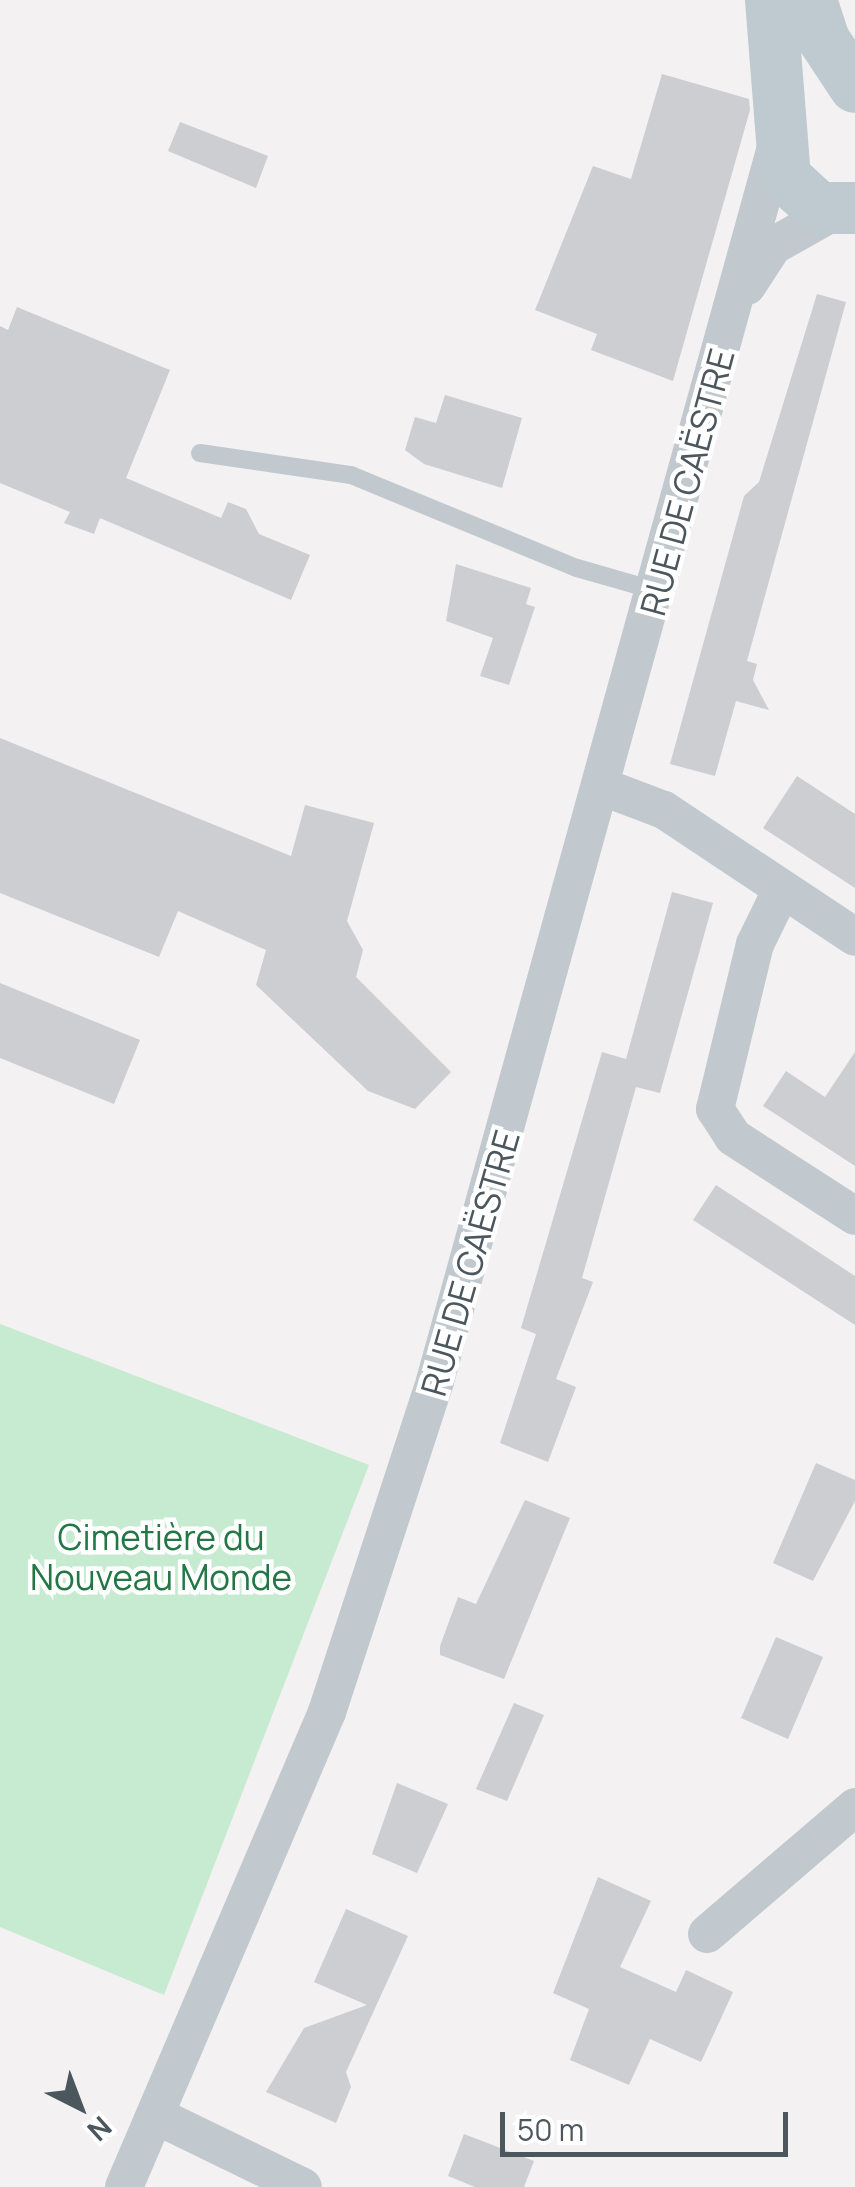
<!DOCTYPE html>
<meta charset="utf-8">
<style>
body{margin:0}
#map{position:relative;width:855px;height:2187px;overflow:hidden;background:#f3f1f2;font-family:Manrope,sans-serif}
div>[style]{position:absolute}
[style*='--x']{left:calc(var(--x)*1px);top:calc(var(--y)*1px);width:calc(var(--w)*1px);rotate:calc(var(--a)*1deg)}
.green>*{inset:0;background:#c6ebd1}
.building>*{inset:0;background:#ccced2}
.lane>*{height:18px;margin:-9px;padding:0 9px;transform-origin:9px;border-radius:9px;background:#c1c9ce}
.street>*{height:38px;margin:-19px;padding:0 19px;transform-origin:19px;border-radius:19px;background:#c1c9ce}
.secondary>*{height:52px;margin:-26px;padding:0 26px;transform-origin:26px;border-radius:26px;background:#bfc9d0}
span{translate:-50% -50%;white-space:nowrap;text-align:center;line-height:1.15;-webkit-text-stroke:9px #fff;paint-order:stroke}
.street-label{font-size:35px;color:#4b565d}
.park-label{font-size:35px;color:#237745}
.north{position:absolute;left:30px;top:2057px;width:100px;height:100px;-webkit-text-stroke:8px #fff;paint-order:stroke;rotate:138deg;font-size:28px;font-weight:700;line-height:40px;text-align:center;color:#4b565d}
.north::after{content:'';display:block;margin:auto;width:35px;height:45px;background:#4b565d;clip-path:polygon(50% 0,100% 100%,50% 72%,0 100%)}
.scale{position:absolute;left:500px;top:2112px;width:288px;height:45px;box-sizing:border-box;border:5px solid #4b565d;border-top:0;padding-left:12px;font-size:30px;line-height:35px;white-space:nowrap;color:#4b565d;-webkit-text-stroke:8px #fff;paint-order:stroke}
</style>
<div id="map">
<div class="green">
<div style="clip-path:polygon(0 1324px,369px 1465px,164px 1995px,0 1927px)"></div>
</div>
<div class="building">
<div style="clip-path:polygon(662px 74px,749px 99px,750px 110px,673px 381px,591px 350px,597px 334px,535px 310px,593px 166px,631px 179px)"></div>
<div style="clip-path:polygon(180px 122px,268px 156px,256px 188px,168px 151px)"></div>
<div style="clip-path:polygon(817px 294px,846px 302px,747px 661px,757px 664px,753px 680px,769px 710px,736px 701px,715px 776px,670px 764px,744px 496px,759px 482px)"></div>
<div style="clip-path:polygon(17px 307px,170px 370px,126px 478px,221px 518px,228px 502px,246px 509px,259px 534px,310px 555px,291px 600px,100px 518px,94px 534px,64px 523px,70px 512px,0 483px,0 326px,8px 330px)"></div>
<div style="clip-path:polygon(445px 395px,522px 418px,502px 488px,424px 464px,405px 450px,415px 417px,436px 423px)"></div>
<div style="clip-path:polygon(456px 564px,531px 588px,526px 604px,535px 607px,509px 685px,480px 676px,493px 638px,446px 621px)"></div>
<div style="clip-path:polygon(0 738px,291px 856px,305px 805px,374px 823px,347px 921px,363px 950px,356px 977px,451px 1072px,415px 1109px,368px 1091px,256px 985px,266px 950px,178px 911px,159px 957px,0 893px)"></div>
<div style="clip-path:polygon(797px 776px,855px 814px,855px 888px,763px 828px)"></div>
<div style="clip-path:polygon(672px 892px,713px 903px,660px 1093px,636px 1087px,582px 1278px,593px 1282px,556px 1379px,576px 1387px,548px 1462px,500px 1443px,536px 1334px,521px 1328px,602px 1052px,626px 1059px)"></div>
<div style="clip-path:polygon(0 983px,140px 1040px,114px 1104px,0 1058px)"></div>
<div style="clip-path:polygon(855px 1052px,855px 1166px,763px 1106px,786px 1071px,825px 1097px)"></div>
<div style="clip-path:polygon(716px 1185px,855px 1276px,855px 1325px,693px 1220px)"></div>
<div style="clip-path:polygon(816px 1463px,855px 1480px,855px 1501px,813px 1581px,773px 1563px)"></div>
<div style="clip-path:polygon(525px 1500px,570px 1518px,504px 1679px,440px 1655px,440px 1646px,458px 1597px,476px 1604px)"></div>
<div style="clip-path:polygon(776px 1637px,823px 1657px,788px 1739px,741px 1718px)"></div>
<div style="clip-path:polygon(514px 1703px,544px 1715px,507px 1801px,476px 1789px)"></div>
<div style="clip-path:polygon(397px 1783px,448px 1804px,417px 1873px,372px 1854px)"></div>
<div style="clip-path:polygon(598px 1877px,651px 1901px,620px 1967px,676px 1992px,686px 1970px,733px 1992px,701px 2062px,650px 2039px,629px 2085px,570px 2060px,589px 2009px,553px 1993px)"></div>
<div style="clip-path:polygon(346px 1909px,408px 1936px,346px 2072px,351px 2087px,336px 2123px,266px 2092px,304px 2028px,367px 2005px,314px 1982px)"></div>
<div style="clip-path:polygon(464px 2134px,534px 2161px,524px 2187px,475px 2187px,448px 2176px)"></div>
</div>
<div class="lane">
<div style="--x:200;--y:453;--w:153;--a:8.3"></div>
<div style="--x:351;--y:475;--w:244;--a:22.4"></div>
<div style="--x:577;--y:568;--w:83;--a:16"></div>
</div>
<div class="street">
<div style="--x:747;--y:286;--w:48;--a:-57"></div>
<div style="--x:773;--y:246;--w:71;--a:-29.4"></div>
<div style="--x:603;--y:787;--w:65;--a:20.7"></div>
<div style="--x:664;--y:810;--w:229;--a:33.6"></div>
<div style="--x:782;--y:889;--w:61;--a:116.1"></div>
<div style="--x:755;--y:944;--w:170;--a:103.6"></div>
<div style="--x:715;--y:1109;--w:33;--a:57"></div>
<div style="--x:733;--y:1137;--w:145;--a:32.9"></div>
<div style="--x:707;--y:1934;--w:195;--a:-40.6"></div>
<div style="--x:157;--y:2116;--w:162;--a:25.9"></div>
<div style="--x:124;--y:2187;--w:517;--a:-66.86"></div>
<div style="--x:327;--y:1712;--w:348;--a:-71.9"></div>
<div style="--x:435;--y:1381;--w:1288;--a:-74.55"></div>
</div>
<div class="secondary">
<div style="--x:771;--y:0;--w:178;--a:85.5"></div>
<div style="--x:785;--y:177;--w:46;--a:42.4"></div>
<div style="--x:819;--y:208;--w:36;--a:0"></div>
<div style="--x:811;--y:0;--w:42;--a:72"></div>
<div style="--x:824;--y:40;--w:56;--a:56.6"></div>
</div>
<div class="street-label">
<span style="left:687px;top:482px;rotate:-75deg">RUE DE CAËSTRE</span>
<span style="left:470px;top:1263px;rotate:-74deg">RUE DE CAËSTRE</span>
</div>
<div class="park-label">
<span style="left:161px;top:1557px">Cimetière du<br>Nouveau Monde</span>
</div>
<div class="north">N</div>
<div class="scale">50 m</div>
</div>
